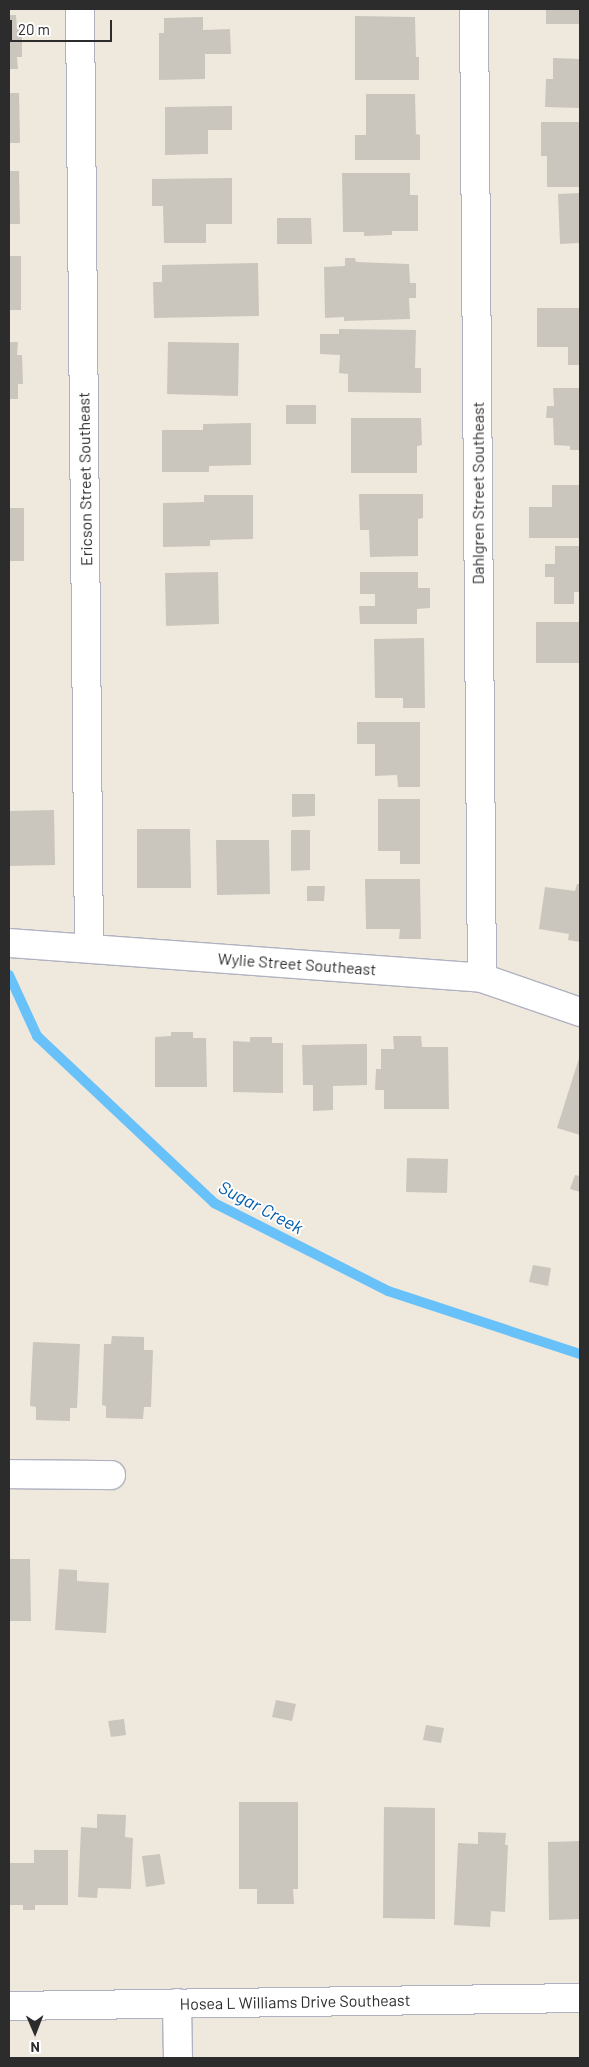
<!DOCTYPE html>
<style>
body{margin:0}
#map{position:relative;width:589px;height:2067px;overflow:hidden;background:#efe9dd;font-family:Barlow,sans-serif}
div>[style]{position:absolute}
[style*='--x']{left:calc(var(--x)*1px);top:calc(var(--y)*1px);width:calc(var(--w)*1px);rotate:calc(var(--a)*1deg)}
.stream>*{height:10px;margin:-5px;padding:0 5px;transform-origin:5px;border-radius:5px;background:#68c2f9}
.building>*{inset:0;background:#cac6bd}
.roads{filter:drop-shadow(1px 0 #b1b2c1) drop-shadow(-1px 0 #b1b2c1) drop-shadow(0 1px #b1b2c1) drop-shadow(0 -1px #b1b2c1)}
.minor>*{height:28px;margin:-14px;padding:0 14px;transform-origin:14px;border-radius:14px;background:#fff}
span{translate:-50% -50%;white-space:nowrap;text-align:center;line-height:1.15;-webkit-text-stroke:4px #fff;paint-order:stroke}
.street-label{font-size:16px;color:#2c2c2c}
.water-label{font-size:18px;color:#025daa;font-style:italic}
.frame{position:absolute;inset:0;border:10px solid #2c2c2c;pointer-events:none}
.north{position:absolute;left:10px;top:2007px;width:50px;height:50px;-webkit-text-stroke:4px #fff;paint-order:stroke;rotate:179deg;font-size:14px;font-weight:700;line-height:20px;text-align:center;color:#2c2c2c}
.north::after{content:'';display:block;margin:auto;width:18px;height:22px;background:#2c2c2c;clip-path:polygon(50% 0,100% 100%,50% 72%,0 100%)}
.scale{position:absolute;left:10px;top:20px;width:102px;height:22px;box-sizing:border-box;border:2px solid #2c2c2c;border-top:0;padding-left:6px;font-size:15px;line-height:18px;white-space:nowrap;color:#2c2c2c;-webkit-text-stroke:4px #fff;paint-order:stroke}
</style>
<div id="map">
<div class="stream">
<div style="--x:9;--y:975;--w:67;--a:65.3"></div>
<div style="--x:37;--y:1036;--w:243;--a:43.3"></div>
<div style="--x:214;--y:1203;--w:195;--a:26.8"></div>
<div style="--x:388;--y:1291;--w:202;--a:18.2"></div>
</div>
<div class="building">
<div style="clip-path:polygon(546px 9px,580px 9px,580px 24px,546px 24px)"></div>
<div style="clip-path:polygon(9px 15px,16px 15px,17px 29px,22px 29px,22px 57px,17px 57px,18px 69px,9px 69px)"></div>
<div style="clip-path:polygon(355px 16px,415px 17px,416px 57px,419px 57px,419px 80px,355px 80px)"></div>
<div style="clip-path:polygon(203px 17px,203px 30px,230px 29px,231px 54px,205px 54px,205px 79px,159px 80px,159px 33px,164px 33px,164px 18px)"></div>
<div style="clip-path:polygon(553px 58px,580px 59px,580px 108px,545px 107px,546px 79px,553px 79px)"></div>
<div style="clip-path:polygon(9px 93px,19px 93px,20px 143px,9px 143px)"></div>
<div style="clip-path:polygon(366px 94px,415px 94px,416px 134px,420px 135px,420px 160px,355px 160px,355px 135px,366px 135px)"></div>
<div style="clip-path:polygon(232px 106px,232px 130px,208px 130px,208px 154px,165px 155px,165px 107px)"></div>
<div style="clip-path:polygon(541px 122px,580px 122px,580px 187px,547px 187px,547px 156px,541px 156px)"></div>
<div style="clip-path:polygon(9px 171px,19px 171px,20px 224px,9px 224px)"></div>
<div style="clip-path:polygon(342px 173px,410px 173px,410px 195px,418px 195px,418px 231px,392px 231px,392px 235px,364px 236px,364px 232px,343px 232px)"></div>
<div style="clip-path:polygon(232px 178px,232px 224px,206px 224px,206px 243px,164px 243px,163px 206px,152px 206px,152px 179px)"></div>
<div style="clip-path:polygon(580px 193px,580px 243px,560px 244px,558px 194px)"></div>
<div style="clip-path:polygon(277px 218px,311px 218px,312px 244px,277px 244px)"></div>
<div style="clip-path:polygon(9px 256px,21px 256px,21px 310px,9px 310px)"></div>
<div style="clip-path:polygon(345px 258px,355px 258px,356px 262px,409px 264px,410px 283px,416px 283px,416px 298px,409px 298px,410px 319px,344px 321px,344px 317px,325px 318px,324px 267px,345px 266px)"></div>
<div style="clip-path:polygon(258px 263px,259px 316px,154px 318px,153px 282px,162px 282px,162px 265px)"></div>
<div style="clip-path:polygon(537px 308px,580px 308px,580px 365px,568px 365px,568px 347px,537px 347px)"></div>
<div style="clip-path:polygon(339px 329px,416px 330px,415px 368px,421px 368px,421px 393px,348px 392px,348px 374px,339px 373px,340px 355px,320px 354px,320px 334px,339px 334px)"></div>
<div style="clip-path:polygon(9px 342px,18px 342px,17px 355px,22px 355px,23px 384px,18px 384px,18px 399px,9px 399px)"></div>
<div style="clip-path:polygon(168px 342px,239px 343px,238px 396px,167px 394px)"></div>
<div style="clip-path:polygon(553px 388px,580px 388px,580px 450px,570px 450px,570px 446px,554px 445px,553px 418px,546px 418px,547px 406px,554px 406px)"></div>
<div style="clip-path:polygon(286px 405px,316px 405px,316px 424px,286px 424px)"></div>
<div style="clip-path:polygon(351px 418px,421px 418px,422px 445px,417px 446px,417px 473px,351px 473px)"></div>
<div style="clip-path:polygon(251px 423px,251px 465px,209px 466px,209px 472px,162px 472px,162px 430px,203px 430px,203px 424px)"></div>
<div style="clip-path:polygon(552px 485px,580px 485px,580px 538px,529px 538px,529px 507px,552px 507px)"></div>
<div style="clip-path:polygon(359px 494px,423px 494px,423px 518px,418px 519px,418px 556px,370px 557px,369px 530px,360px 530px)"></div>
<div style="clip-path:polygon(204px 495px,253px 495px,253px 539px,210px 540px,210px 546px,163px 547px,163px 503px,204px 502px)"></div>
<div style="clip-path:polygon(9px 508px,24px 508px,24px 561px,9px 561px)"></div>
<div style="clip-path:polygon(555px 546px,580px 546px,580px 592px,574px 592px,574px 604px,554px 604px,554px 577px,545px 577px,545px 564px,555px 564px)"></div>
<div style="clip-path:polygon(218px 572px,219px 624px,166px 626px,165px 573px)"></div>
<div style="clip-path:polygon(360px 572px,418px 572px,418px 588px,430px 588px,430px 608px,417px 609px,417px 624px,360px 624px,359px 606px,375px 606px,375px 594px,360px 594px)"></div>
<div style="clip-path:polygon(536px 622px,580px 622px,580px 663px,536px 663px)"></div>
<div style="clip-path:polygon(424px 638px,425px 708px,403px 708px,403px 698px,375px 698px,374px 639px)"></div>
<div style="clip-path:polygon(357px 722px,420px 722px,420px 787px,398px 787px,397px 775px,375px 776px,375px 744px,357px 744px)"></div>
<div style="clip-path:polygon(292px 794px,315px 794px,315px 816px,292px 817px)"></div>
<div style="clip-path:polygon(378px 799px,420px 799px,420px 864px,400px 864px,400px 851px,378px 851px)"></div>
<div style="clip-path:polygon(54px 810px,55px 865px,9px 866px,9px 811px)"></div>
<div style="clip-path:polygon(137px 829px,190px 829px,191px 888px,137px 888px)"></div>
<div style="clip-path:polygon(291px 830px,310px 830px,310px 870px,291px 871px)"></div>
<div style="clip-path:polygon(216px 840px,269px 840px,270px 894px,217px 895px)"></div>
<div style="clip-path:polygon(365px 879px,420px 879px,421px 939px,399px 939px,400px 929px,366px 929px)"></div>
<div style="clip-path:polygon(577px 884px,580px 884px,580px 942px,568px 940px,569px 934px,539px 929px,545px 887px,575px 891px)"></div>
<div style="clip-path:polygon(307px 886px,325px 886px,324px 901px,307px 901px)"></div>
<div style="clip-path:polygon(171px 1032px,193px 1032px,193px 1038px,206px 1038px,207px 1087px,155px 1087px,155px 1037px,171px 1036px)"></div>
<div style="clip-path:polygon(393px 1036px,421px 1036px,422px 1047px,448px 1047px,449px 1109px,384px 1109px,384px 1090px,375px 1090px,376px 1069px,381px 1069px,381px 1049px,394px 1049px)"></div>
<div style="clip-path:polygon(250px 1037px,272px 1037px,272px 1043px,283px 1043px,283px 1093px,233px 1092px,233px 1041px,250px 1042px)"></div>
<div style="clip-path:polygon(367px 1044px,367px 1085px,333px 1086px,333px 1110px,313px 1111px,313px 1085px,303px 1085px,302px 1045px)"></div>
<div style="clip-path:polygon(580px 1055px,580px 1135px,557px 1128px)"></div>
<div style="clip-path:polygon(407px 1158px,448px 1159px,447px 1193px,406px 1192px)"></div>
<div style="clip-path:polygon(575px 1175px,580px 1176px,580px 1192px,570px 1189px)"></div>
<div style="clip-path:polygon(533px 1265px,551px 1268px,548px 1286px,529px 1282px)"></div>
<div style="clip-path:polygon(112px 1336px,144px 1337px,144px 1350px,153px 1350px,151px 1407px,144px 1407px,143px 1419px,106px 1418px,106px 1406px,102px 1405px,104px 1344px,111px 1344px)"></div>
<div style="clip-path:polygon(33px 1342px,80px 1344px,77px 1408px,70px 1408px,70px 1421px,36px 1420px,36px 1407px,30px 1406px)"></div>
<div style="clip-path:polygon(9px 1559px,30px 1559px,31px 1621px,9px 1621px)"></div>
<div style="clip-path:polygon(59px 1569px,77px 1570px,77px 1581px,109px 1583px,106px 1633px,55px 1630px)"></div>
<div style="clip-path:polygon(276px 1700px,296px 1704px,292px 1721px,272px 1717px)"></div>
<div style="clip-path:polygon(124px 1719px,126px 1735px,111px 1737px,108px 1721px)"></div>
<div style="clip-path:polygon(426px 1725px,444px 1728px,441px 1743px,423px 1740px)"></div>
<div style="clip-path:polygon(239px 1802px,298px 1802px,298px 1889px,293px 1889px,294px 1904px,257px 1904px,257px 1889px,239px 1889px)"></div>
<div style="clip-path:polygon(384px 1807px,435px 1808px,435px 1919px,383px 1918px)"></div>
<div style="clip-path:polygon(97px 1814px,126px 1815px,125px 1837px,133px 1838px,131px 1889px,98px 1888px,97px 1898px,78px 1897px,81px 1827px,97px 1828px)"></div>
<div style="clip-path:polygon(478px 1832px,506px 1833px,505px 1845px,508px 1845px,505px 1912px,491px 1911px,490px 1927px,454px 1925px,458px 1843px,478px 1844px)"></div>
<div style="clip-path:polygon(580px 1841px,580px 1919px,549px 1920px,548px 1842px)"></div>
<div style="clip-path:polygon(34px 1850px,68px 1850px,68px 1905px,35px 1905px,35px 1910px,23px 1910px,23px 1905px,9px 1905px,9px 1863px,34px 1863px)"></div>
<div style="clip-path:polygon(160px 1854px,165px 1884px,146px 1887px,142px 1856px)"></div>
</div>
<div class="roads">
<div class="minor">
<div style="--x:80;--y:9;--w:939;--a:89.45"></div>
<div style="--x:474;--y:9;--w:969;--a:89.53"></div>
<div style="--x:9;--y:943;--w:474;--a:4.2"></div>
<div style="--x:482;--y:978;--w:104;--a:19.1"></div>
<div style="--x:9;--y:1474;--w:102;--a:0.6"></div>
<div style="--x:177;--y:2003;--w:55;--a:89"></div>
<div style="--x:9;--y:2006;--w:571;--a:-0.8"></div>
</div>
</div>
<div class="street-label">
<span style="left:85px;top:479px;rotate:-91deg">Ericson Street Southeast</span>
<span style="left:478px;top:493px;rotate:-90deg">Dahlgren Street Southeast</span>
<span style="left:297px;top:964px;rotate:4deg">Wylie Street Southeast</span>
<span style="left:295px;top:2002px;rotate:-1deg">Hosea L Williams Drive Southeast</span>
</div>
<div class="water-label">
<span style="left:261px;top:1207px;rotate:28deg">Sugar Creek</span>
</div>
<div class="frame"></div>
<div class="north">N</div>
<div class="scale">20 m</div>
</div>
